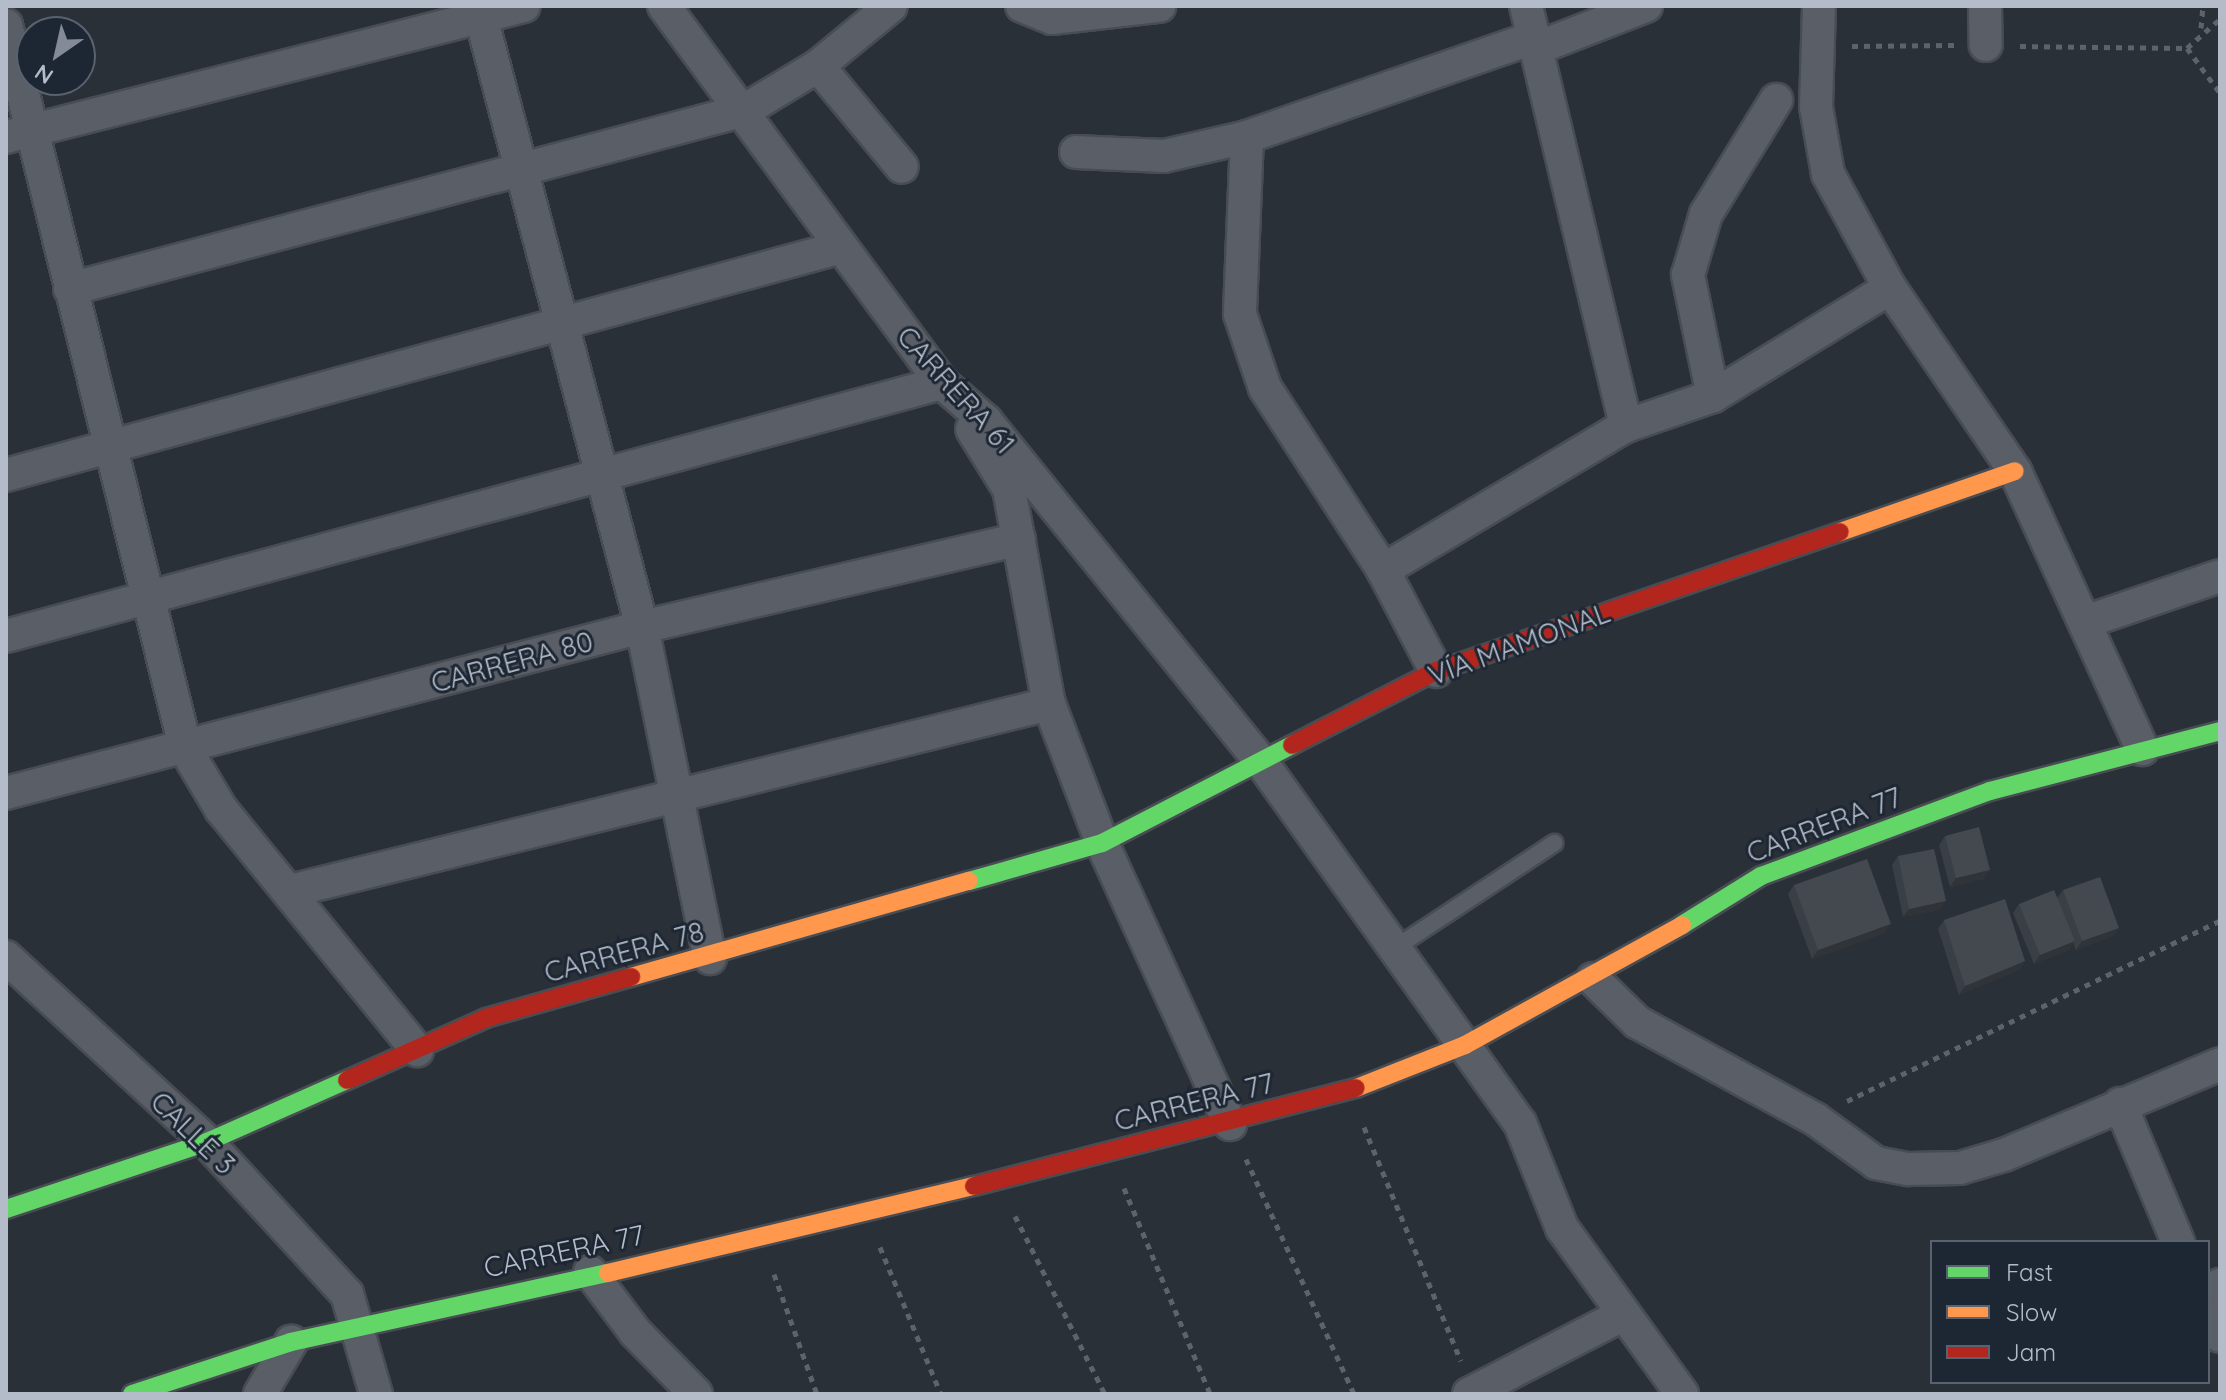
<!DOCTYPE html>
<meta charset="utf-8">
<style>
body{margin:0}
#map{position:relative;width:2226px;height:1400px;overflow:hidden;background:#2a3038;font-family:Quicksand,sans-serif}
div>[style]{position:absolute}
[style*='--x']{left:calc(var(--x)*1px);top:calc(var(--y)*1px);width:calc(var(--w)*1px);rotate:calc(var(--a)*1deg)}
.path>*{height:5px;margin-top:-2.5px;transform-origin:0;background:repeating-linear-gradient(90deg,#5d636a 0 6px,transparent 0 12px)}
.roads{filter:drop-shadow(2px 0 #484c53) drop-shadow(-2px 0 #484c53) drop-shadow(0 2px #484c53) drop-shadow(0 -2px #484c53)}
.lane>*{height:16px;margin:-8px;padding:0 8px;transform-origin:8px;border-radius:8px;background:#5a5e66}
.street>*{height:32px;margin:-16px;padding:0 16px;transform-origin:16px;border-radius:16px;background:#5a5e66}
.fast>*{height:18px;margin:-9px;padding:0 9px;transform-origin:9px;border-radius:9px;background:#63d668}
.slow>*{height:18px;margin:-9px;padding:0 9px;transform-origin:9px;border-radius:9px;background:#ff974d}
.jam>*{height:18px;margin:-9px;padding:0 9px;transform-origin:9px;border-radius:9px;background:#b3261e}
.wall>*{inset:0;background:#3a3f45}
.shaded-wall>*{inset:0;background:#303338}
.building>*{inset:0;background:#444950}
span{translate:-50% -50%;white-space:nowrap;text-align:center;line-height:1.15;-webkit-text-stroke:6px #1d2633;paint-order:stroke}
.street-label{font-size:28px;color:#b4bcc9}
.frame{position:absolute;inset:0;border:8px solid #b4bcc9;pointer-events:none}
.legend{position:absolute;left:1930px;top:1240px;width:280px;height:144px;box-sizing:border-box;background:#1d2633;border:2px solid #59626f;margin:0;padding:10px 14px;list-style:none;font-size:24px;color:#b4bcc9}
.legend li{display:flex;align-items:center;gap:16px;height:40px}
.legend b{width:40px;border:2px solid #59626f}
.north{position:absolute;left:16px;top:16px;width:80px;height:80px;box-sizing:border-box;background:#1d2633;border:2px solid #59626f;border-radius:50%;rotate:214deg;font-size:22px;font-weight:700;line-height:32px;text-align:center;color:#b4bcc9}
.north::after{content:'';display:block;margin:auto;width:28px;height:36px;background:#848b96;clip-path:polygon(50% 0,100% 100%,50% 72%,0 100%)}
</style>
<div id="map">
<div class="path">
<div style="--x:2201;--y:28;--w:22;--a:-85"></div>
<div style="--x:1852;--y:46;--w:102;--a:-0.6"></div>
<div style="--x:2020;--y:46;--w:167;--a:0.7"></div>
<div style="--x:2187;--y:48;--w:56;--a:53.7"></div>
<div style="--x:2187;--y:48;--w:44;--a:-41.3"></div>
<div style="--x:1847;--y:1101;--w:414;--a:-25.8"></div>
<div style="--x:1364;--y:1127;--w:253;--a:67.5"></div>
<div style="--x:1246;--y:1159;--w:259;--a:65.3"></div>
<div style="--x:1124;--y:1188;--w:223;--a:67.3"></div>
<div style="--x:1015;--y:1216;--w:199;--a:63.2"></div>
<div style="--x:880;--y:1247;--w:159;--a:67.5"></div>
<div style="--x:774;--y:1274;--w:127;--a:70.3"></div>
</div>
<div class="roads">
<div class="lane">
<div style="--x:1395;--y:948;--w:191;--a:-33.4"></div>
</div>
<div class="street">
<div style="--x:664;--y:6;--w:468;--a:53.6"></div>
<div style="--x:942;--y:383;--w:58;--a:40.8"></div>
<div style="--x:986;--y:421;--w:439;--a:51.1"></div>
<div style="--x:1262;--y:763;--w:443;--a:54.4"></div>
<div style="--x:1520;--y:1123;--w:113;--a:68.2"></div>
<div style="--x:1562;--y:1228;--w:205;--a:54.1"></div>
<div style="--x:1022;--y:6;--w:32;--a:22"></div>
<div style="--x:1052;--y:18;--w:108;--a:-6.4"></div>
<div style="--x:1526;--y:6;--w:432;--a:76.6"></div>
<div style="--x:1819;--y:6;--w:101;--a:91.7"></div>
<div style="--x:1816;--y:107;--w:68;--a:79.8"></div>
<div style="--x:1828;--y:174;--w:130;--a:61.5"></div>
<div style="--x:1890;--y:288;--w:222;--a:55.7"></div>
<div style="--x:2015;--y:471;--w:306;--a:65.4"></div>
<div style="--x:1985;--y:6;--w:39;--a:89"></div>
<div style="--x:481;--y:17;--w:631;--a:75.21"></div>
<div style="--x:642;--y:627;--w:338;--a:78.4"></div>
<div style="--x:6;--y:25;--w:747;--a:76.06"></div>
<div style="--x:186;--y:750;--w:69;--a:59.3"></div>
<div style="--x:221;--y:809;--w:311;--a:50.9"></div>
<div style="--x:1537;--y:48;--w:117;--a:-21.1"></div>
<div style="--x:818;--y:66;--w:131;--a:50.3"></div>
<div style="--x:6;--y:137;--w:534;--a:-14.19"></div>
<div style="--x:1247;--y:137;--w:177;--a:92.3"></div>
<div style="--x:1240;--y:314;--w:78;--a:71.3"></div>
<div style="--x:1265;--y:388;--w:217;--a:57"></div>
<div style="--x:1383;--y:570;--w:114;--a:62.3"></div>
<div style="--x:1076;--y:152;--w:88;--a:2.6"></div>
<div style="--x:1164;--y:156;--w:85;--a:-12.9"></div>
<div style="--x:1247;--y:137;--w:305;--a:-19.1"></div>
<div style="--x:70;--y:289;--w:698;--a:-14.85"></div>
<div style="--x:745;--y:110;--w:85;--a:-31.1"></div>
<div style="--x:818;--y:66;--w:94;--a:-39.4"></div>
<div style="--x:1713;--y:396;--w:124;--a:-101.7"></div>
<div style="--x:1688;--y:275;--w:64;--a:-73.6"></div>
<div style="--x:1706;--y:214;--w:134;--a:-58.4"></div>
<div style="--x:972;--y:429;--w:70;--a:58.3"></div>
<div style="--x:1009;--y:489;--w:219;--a:79.5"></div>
<div style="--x:1049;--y:704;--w:149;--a:69.1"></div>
<div style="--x:1102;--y:843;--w:309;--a:65.5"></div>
<div style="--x:6;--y:475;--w:862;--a:-15.26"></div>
<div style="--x:1383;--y:570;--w:282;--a:-30.7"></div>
<div style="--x:1626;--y:426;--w:92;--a:-19"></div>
<div style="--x:1713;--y:396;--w:207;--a:-31.4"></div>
<div style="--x:2088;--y:621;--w:139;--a:-18.8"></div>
<div style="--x:6;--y:636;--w:970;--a:-15.13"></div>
<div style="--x:6;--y:793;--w:657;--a:-14.63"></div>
<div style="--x:642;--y:627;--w:387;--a:-13.1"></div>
<div style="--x:290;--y:891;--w:782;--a:-13.84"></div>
<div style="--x:6;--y:957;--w:273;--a:42.6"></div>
<div style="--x:207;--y:1142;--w:207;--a:47.4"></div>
<div style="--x:347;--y:1294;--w:104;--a:73.8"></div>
<div style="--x:1593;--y:979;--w:62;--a:44.3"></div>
<div style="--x:1637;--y:1022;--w:203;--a:28.6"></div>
<div style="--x:1815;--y:1119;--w:75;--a:35.8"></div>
<div style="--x:1876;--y:1163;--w:33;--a:11"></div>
<div style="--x:1908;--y:1169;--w:52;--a:-1.1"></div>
<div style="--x:1960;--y:1168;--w:46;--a:-16.5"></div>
<div style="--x:2004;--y:1155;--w:234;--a:-22.8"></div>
<div style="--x:2120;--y:1104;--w:150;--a:67.2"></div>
<div style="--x:590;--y:1272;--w:75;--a:53.1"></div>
<div style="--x:635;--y:1332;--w:87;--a:45.5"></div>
<div style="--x:2208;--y:1290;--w:13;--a:-23"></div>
<div style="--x:2208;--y:1312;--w:27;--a:63"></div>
<div style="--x:260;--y:1394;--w:61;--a:-59.2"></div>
<div style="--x:1469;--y:1394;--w:170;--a:-27.3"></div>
</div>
<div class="fast">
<div style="--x:969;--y:881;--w:138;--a:-15.9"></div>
<div style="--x:1102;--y:843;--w:214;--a:-27.3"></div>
<div style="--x:1682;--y:925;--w:93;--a:-31.8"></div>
<div style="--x:1761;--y:876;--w:244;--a:-20.4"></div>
<div style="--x:1990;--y:791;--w:238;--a:-14.6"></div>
<div style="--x:6;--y:1209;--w:212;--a:-18.4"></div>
<div style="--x:207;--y:1142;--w:153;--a:-23.9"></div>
<div style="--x:132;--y:1394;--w:167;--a:-18.1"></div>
<div style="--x:291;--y:1342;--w:324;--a:-12.3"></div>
</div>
<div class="slow">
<div style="--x:1840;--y:532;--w:185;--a:-19.2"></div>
<div style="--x:631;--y:977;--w:351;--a:-15.9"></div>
<div style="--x:1356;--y:1088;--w:117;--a:-21.5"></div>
<div style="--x:1465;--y:1045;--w:248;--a:-28.9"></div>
<div style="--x:608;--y:1273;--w:376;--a:-13.4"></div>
</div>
<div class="jam">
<div style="--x:1292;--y:745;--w:162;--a:-27.2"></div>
<div style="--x:1436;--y:671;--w:427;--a:-19"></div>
<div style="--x:347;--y:1080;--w:152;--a:-24"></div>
<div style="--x:486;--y:1018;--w:151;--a:-15.8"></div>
<div style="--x:974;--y:1186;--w:394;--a:-14.4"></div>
</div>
</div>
<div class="wall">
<div style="clip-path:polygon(1945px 836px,1984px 879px,1950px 887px,1939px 845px)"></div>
<div style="clip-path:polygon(1898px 856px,1940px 910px,1903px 917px,1892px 865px)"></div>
<div style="clip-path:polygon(1794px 885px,1885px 933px,1812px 959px,1788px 894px)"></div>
<div style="clip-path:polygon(2063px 890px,2119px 928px,2113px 936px,2076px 950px,2073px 943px,2069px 950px,2034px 964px,2013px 913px,2019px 904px,2057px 898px)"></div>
<div style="clip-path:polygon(1944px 920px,2025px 961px,2019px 970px,1959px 995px,1938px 929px)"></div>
</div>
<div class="shaded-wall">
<div style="clip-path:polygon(1990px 870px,1984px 879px,1950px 887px,1956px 878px)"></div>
<div style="clip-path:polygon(1946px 901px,1940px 910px,1903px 917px,1909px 909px)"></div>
<div style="clip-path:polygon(1891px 924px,1885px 933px,1812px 959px,1818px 950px)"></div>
<div style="clip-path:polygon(2119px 928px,2113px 936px,2076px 950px,2082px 941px)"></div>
<div style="clip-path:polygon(2075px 941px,2069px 950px,2034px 964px,2040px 955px)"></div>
<div style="clip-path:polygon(2025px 961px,2019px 970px,1959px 995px,1965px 986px)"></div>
</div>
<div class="building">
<div style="clip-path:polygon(1979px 827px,1990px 870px,1956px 878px,1945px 836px)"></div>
<div style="clip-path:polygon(1934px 849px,1946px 901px,1909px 909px,1898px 856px)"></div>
<div style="clip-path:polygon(1867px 859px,1891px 924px,1818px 950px,1794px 885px)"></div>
<div style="clip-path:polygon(2100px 877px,2119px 928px,2082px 941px,2063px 890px)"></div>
<div style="clip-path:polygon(2054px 890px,2075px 941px,2040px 955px,2019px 904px)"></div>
<div style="clip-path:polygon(2005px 899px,2025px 961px,1965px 986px,1944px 920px)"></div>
</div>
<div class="street-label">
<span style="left:956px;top:390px;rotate:48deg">CARRERA 61</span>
<span style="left:1519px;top:644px;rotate:-20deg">VÍA MAMONAL</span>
<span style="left:512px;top:662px;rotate:-15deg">CARRERA 80</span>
<span style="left:1824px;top:825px;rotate:-21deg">CARRERA 77</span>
<span style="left:624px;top:952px;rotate:-15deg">CARRERA 78</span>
<span style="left:1194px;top:1102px;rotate:-14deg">CARRERA 77</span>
<span style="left:193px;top:1133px;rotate:44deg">CALLE 3</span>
<span style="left:564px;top:1251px;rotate:-12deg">CARRERA 77</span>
</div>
<div class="frame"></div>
<ul class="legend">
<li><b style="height:10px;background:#63d668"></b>Fast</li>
<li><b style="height:10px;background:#ff974d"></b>Slow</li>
<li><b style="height:10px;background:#b3261e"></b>Jam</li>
</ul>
<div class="north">N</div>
</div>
